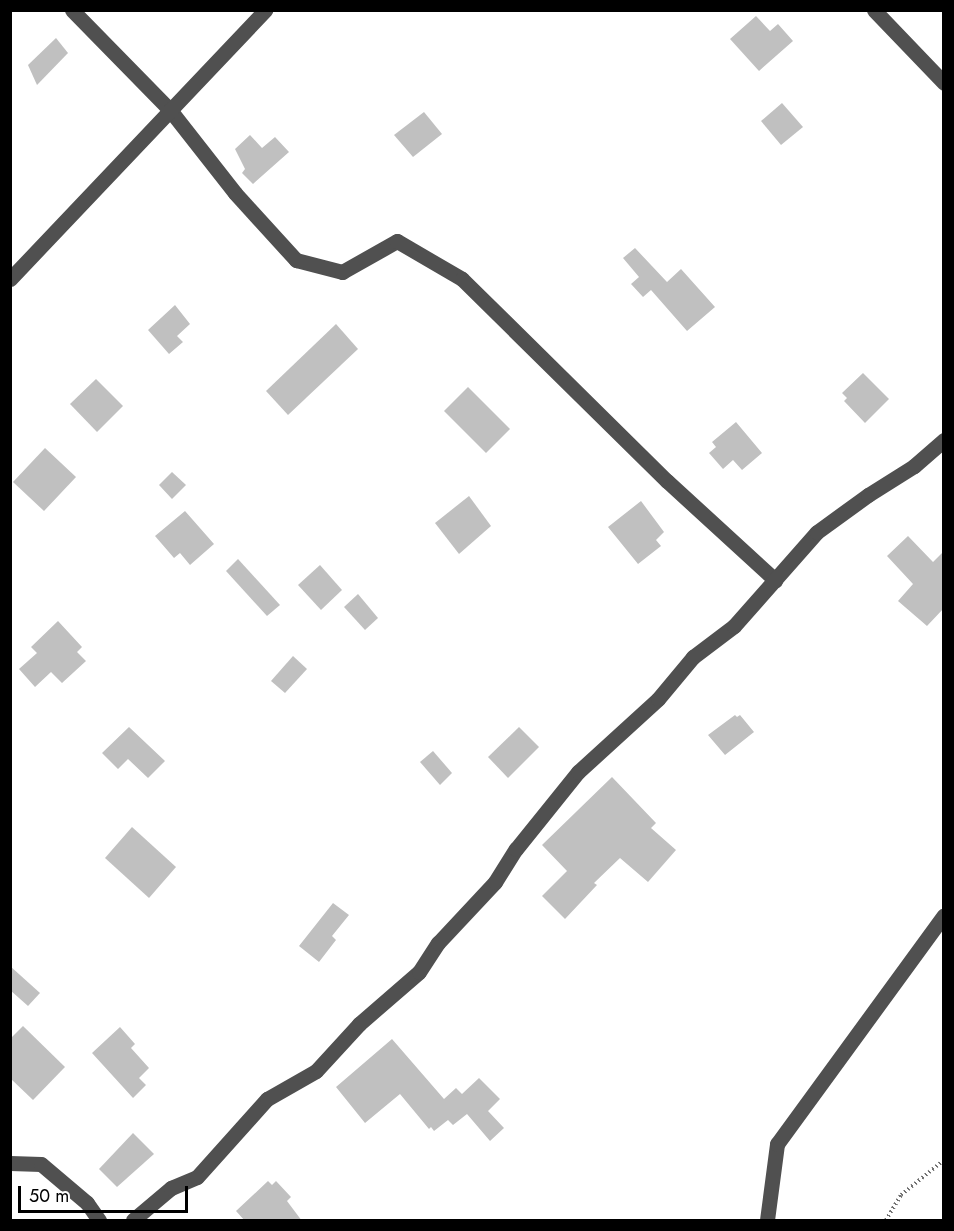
<!DOCTYPE html>
<style>
body{margin:0}
#map{position:relative;width:954px;height:1231px;overflow:hidden;background:#fff;font-family:Jost,sans-serif}
div>[style]{position:absolute}
[style*='--x']{left:calc(var(--x)*1px);top:calc(var(--y)*1px);width:calc(var(--w)*1px);rotate:calc(var(--a)*1deg)}
.building>*{inset:0;background:#c0c0c0}
.path>*{height:4px;margin-top:-2px;transform-origin:0;background:repeating-linear-gradient(90deg,#727272 0 1.5px,transparent 0 4.5px)}
.minor>*{height:15px;margin:-7.5px;padding:0 7.5px;transform-origin:7.5px;border-radius:7.5px;background:#505050}
span{translate:-50% -50%;white-space:nowrap;text-align:center;line-height:1.15;-webkit-text-stroke:4.5px #fff;paint-order:stroke}
.frame{position:absolute;inset:0;border:12px solid #000;pointer-events:none}
.scale{position:absolute;left:18px;top:1186px;width:170px;height:27px;box-sizing:border-box;border:3px solid #000;border-top:0;padding-left:8px;font-size:18px;line-height:21px;white-space:nowrap;color:#000;-webkit-text-stroke:4px #fff;paint-order:stroke}
</style>
<div id="map">
<div class="building">
<div style="clip-path:polygon(756px 16px,770px 31px,778px 24px,793px 41px,759px 71px,730px 39px)"></div>
<div style="clip-path:polygon(56px 38px,68px 53px,37px 85px,28px 65px)"></div>
<div style="clip-path:polygon(782px 103px,803px 127px,781px 145px,761px 121px)"></div>
<div style="clip-path:polygon(424px 112px,442px 134px,413px 157px,394px 135px)"></div>
<div style="clip-path:polygon(250px 135px,262px 148px,275px 137px,289px 152px,253px 184px,242px 173px,245px 169px,235px 149px)"></div>
<div style="clip-path:polygon(635px 248px,667px 282px,681px 269px,715px 307px,687px 331px,651px 290px,643px 297px,631px 284px,639px 277px,623px 258px)"></div>
<div style="clip-path:polygon(175px 305px,190px 324px,177px 336px,183px 342px,169px 354px,148px 330px)"></div>
<div style="clip-path:polygon(336px 324px,358px 349px,288px 415px,266px 391px)"></div>
<div style="clip-path:polygon(863px 373px,889px 399px,865px 423px,844px 401px,847px 398px,842px 393px)"></div>
<div style="clip-path:polygon(96px 379px,123px 406px,97px 432px,70px 404px)"></div>
<div style="clip-path:polygon(468px 387px,510px 429px,486px 453px,444px 411px)"></div>
<div style="clip-path:polygon(736px 422px,762px 453px,742px 470px,733px 460px,723px 469px,709px 453px,716px 447px,712px 442px)"></div>
<div style="clip-path:polygon(45px 448px,76px 477px,44px 511px,13px 482px)"></div>
<div style="clip-path:polygon(172px 472px,186px 485px,172px 499px,159px 485px)"></div>
<div style="clip-path:polygon(469px 496px,491px 526px,459px 554px,435px 523px)"></div>
<div style="clip-path:polygon(641px 501px,664px 532px,656px 540px,661px 546px,638px 564px,608px 527px)"></div>
<div style="clip-path:polygon(185px 511px,214px 544px,190px 565px,180px 553px,174px 558px,155px 536px)"></div>
<div style="clip-path:polygon(908px 536px,933px 562px,944px 551px,944px 608px,927px 626px,898px 601px,913px 584px,887px 556px)"></div>
<div style="clip-path:polygon(238px 559px,280px 605px,267px 616px,226px 571px)"></div>
<div style="clip-path:polygon(320px 565px,342px 590px,321px 610px,298px 585px)"></div>
<div style="clip-path:polygon(358px 594px,378px 618px,365px 630px,344px 607px)"></div>
<div style="clip-path:polygon(58px 621px,82px 647px,77px 652px,86px 661px,62px 683px,51px 672px,35px 687px,19px 669px,37px 653px,31px 647px)"></div>
<div style="clip-path:polygon(293px 656px,307px 669px,285px 693px,271px 681px)"></div>
<div style="clip-path:polygon(735px 715px,737px 717px,740px 715px,754px 732px,725px 755px,708px 735px)"></div>
<div style="clip-path:polygon(129px 727px,165px 761px,148px 778px,128px 759px,118px 769px,102px 753px)"></div>
<div style="clip-path:polygon(519px 727px,539px 747px,508px 778px,488px 757px)"></div>
<div style="clip-path:polygon(433px 751px,452px 773px,440px 785px,420px 762px)"></div>
<div style="clip-path:polygon(612px 777px,656px 823px,651px 828px,676px 850px,648px 882px,620px 858px,594px 883px,597px 885px,565px 919px,542px 896px,567px 871px,542px 845px)"></div>
<div style="clip-path:polygon(132px 827px,176px 867px,149px 898px,105px 858px)"></div>
<div style="clip-path:polygon(333px 903px,349px 915px,332px 936px,336px 940px,319px 962px,299px 946px)"></div>
<div style="clip-path:polygon(10px 966px,40px 993px,28px 1006px,10px 990px)"></div>
<div style="clip-path:polygon(23px 1026px,65px 1067px,33px 1100px,10px 1078px,10px 1039px)"></div>
<div style="clip-path:polygon(120px 1027px,135px 1044px,131px 1048px,149px 1068px,139px 1078px,146px 1085px,133px 1098px,92px 1053px)"></div>
<div style="clip-path:polygon(392px 1039px,444px 1099px,456px 1088px,462px 1094px,479px 1078px,500px 1099px,488px 1111px,504px 1128px,490px 1141px,467px 1114px,453px 1125px,448px 1120px,434px 1131px,431px 1127px,429px 1129px,400px 1094px,365px 1123px,336px 1087px)"></div>
<div style="clip-path:polygon(133px 1133px,154px 1154px,117px 1187px,99px 1169px)"></div>
<div style="clip-path:polygon(268px 1181px,272px 1185px,276px 1181px,291px 1197px,287px 1201px,302px 1221px,245px 1221px,236px 1211px)"></div>
</div>
<div class="path">
<div style="--x:886;--y:1220;--w:29;--a:-59"></div>
<div style="--x:901;--y:1195;--w:55;--a:-39.1"></div>
</div>
<div class="minor">
<div style="--x:72;--y:10;--w:140;--a:45.6"></div>
<div style="--x:170;--y:110;--w:105;--a:51.9"></div>
<div style="--x:235;--y:193;--w:91;--a:47.7"></div>
<div style="--x:296;--y:260;--w:48;--a:14.6"></div>
<div style="--x:342;--y:272;--w:63;--a:-29.4"></div>
<div style="--x:397;--y:241;--w:75;--a:30.3"></div>
<div style="--x:462;--y:279;--w:288;--a:44.6"></div>
<div style="--x:667;--y:481;--w:147;--a:42.5"></div>
<div style="--x:874;--y:10;--w:101;--a:46.2"></div>
<div style="--x:10;--y:279;--w:371;--a:-46.5"></div>
<div style="--x:10;--y:1163;--w:31;--a:2"></div>
<div style="--x:41;--y:1164;--w:60;--a:40.3"></div>
<div style="--x:87;--y:1203;--w:21;--a:55"></div>
<div style="--x:133;--y:1220;--w:50;--a:-40.1"></div>
<div style="--x:171;--y:1188;--w:28;--a:-23"></div>
<div style="--x:197;--y:1177;--w:105;--a:-48.1"></div>
<div style="--x:267;--y:1099;--w:56;--a:-29.7"></div>
<div style="--x:316;--y:1071;--w:64;--a:-47.5"></div>
<div style="--x:359;--y:1024;--w:79;--a:-40.9"></div>
<div style="--x:419;--y:972;--w:35;--a:-57"></div>
<div style="--x:438;--y:943;--w:83;--a:-46.9"></div>
<div style="--x:495;--y:882;--w:39;--a:-58"></div>
<div style="--x:516;--y:849;--w:99;--a:-51.2"></div>
<div style="--x:578;--y:772;--w:108;--a:-42.4"></div>
<div style="--x:658;--y:699;--w:55;--a:-50.2"></div>
<div style="--x:693;--y:657;--w:51;--a:-37.1"></div>
<div style="--x:734;--y:626;--w:125;--a:-48.6"></div>
<div style="--x:817;--y:532;--w:63;--a:-36"></div>
<div style="--x:868;--y:495;--w:54;--a:-32.2"></div>
<div style="--x:914;--y:466;--w:40;--a:-41"></div>
<div style="--x:767;--y:1220;--w:77;--a:-82.5"></div>
<div style="--x:777;--y:1144;--w:283;--a:-53.9"></div>
</div>
<div class="frame"></div>
<div class="scale">50 m</div>
</div>
